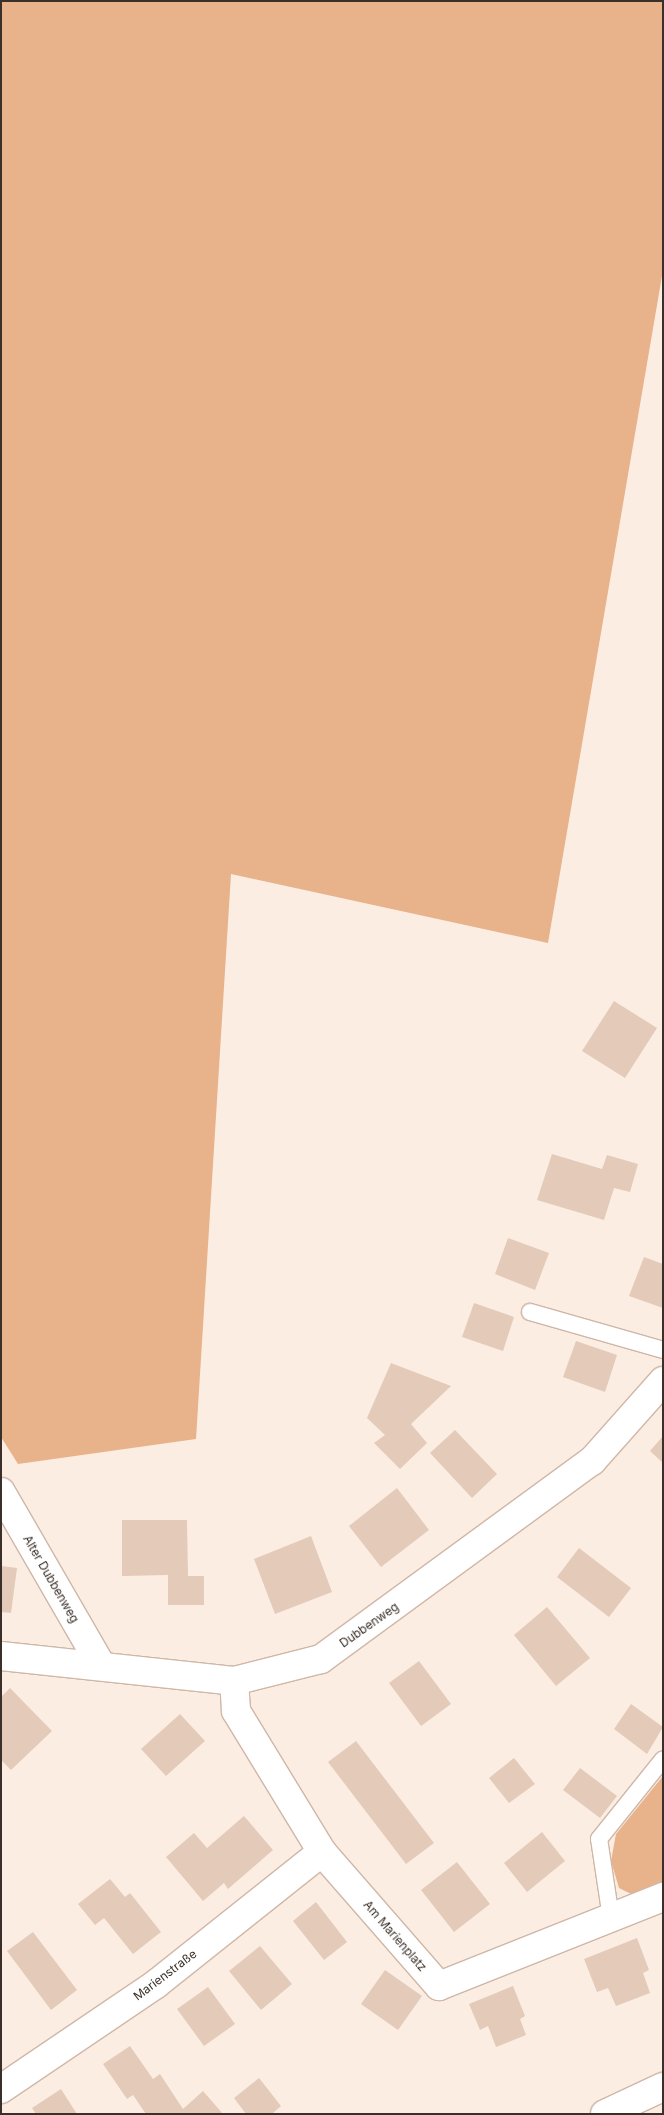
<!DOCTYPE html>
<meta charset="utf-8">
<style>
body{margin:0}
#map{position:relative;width:664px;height:2115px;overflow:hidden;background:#fcede3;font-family:Inter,sans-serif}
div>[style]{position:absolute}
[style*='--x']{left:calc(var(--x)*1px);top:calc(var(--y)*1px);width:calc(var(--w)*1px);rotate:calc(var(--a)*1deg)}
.green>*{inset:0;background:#e8b28b}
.building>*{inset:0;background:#e3cab9}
.roads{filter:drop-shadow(1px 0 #cfb7a7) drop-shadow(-1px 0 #cfb7a7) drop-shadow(0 1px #cfb7a7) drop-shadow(0 -1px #cfb7a7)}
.lane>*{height:16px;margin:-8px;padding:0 8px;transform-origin:8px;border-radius:8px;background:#fff}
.street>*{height:28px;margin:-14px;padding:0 14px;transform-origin:14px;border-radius:14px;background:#fff}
.primary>*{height:28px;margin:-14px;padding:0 14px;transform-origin:14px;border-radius:14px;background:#fff}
span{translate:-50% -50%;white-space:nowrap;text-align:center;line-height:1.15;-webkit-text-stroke:4px #fefefe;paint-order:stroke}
.street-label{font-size:12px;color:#3a3029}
.frame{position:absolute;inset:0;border:2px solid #3a3029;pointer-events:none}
</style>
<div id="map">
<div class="green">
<div style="clip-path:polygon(1px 1px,663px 1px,663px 270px,548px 943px,231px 874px,196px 1439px,18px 1464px,1px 1437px)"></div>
<div style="clip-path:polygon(663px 1776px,663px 1883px,635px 1896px,619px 1888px,611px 1861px,616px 1834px)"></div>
</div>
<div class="building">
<div style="clip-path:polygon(614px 1001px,657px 1028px,625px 1078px,582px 1051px)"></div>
<div style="clip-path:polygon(552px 1154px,602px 1169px,607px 1155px,638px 1164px,630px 1192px,614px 1188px,604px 1220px,537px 1200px)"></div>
<div style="clip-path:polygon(508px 1238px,549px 1253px,535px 1290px,495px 1274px)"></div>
<div style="clip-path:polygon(644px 1257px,663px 1264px,663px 1308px,629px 1296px)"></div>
<div style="clip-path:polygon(474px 1303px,514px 1317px,503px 1351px,462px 1337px)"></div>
<div style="clip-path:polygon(576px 1341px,617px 1355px,605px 1392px,563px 1377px)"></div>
<div style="clip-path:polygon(391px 1363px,451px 1386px,411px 1424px,427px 1443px,400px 1469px,374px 1443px,385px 1435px,367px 1418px)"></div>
<div style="clip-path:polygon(455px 1430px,497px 1474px,472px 1498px,430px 1453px)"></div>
<div style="clip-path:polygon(663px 1436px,663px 1463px,650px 1451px)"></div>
<div style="clip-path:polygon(397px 1488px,429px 1530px,381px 1567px,349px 1526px)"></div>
<div style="clip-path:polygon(122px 1520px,187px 1520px,188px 1576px,204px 1576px,204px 1605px,168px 1605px,168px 1575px,122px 1576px)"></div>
<div style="clip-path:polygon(311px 1536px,332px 1592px,275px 1614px,254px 1559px)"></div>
<div style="clip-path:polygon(579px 1548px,631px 1588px,609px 1617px,557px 1577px)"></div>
<div style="clip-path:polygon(1px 1566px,17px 1568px,11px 1613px,1px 1612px)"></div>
<div style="clip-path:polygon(547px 1607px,590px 1658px,556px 1686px,514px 1635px)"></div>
<div style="clip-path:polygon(419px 1661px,451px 1704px,421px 1726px,389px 1683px)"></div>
<div style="clip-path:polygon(10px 1688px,52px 1731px,11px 1770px,1px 1760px,1px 1697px)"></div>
<div style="clip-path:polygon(631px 1704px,663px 1727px,647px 1754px,614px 1729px)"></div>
<div style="clip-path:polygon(180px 1714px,205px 1741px,166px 1776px,141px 1749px)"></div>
<div style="clip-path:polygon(356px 1741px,434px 1843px,406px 1864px,328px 1762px)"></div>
<div style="clip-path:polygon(514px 1758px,535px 1784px,509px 1803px,489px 1778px)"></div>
<div style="clip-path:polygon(580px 1768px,617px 1796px,600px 1818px,563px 1790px)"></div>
<div style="clip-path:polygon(244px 1816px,273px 1850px,228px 1889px,224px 1883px,203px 1901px,166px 1857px,194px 1833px,207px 1848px)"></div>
<div style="clip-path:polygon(542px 1832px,565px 1861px,527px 1892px,504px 1863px)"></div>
<div style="clip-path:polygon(457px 1862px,490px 1904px,454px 1932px,421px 1890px)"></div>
<div style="clip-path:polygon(110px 1879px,125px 1897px,130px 1893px,161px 1932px,133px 1954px,104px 1918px,95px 1925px,78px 1904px)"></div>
<div style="clip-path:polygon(316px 1902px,347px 1942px,324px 1960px,293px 1921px)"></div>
<div style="clip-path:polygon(33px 1932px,77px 1990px,51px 2010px,7px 1951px)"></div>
<div style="clip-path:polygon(637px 1938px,649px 1970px,643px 1973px,650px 1993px,616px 2006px,608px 1988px,597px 1992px,584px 1959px)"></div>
<div style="clip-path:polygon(260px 1946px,292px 1984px,261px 2010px,229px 1971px)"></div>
<div style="clip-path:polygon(385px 1970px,422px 1996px,398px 2030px,361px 2004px)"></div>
<div style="clip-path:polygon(513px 1986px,525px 2016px,520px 2019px,526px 2035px,496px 2047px,488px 2026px,480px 2030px,469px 2004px)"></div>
<div style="clip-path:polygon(208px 1987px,235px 2024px,204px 2046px,177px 2009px)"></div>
<div style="clip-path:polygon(130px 2046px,153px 2079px,160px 2074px,183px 2109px,203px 2091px,223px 2114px,146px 2114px,133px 2095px,127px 2099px,103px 2064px)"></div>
<div style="clip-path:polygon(259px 2078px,281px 2106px,272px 2114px,246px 2114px,234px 2098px)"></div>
<div style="clip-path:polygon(61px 2089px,77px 2114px,36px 2114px,32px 2108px)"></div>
</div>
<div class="roads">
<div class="lane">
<div style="--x:530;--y:1312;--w:138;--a:15.9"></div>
<div style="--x:611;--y:1918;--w:80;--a:-98.6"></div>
<div style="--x:599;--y:1839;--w:102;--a:-51.3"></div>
</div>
<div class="street">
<div style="--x:1;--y:1492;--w:200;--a:60"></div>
<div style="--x:1;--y:1656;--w:234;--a:6.1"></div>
<div style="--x:234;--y:1681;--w:90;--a:-14.2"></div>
<div style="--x:321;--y:1659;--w:336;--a:-36.2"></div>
<div style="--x:592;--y:1461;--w:107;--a:-48.4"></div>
<div style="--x:234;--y:1681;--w:30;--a:86"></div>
<div style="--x:236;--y:1711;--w:165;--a:58.6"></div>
<div style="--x:322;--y:1852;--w:178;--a:48.9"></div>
<div style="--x:439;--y:1986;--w:241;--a:-21.7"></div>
<div style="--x:1;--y:2089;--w:187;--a:-34.1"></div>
<div style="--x:156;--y:1984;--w:212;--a:-38.5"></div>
</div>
<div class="primary">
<div style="--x:605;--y:2114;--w:64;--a:-25"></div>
</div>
</div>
<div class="street-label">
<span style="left:51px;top:1579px;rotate:60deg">Alter Dubbenweg</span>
<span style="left:369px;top:1625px;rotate:-35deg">Dubbenweg</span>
<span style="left:395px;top:1936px;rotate:49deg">Am Marienplatz</span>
<span style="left:165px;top:1975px;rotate:-37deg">Marienstraße</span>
</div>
<div class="frame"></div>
</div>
